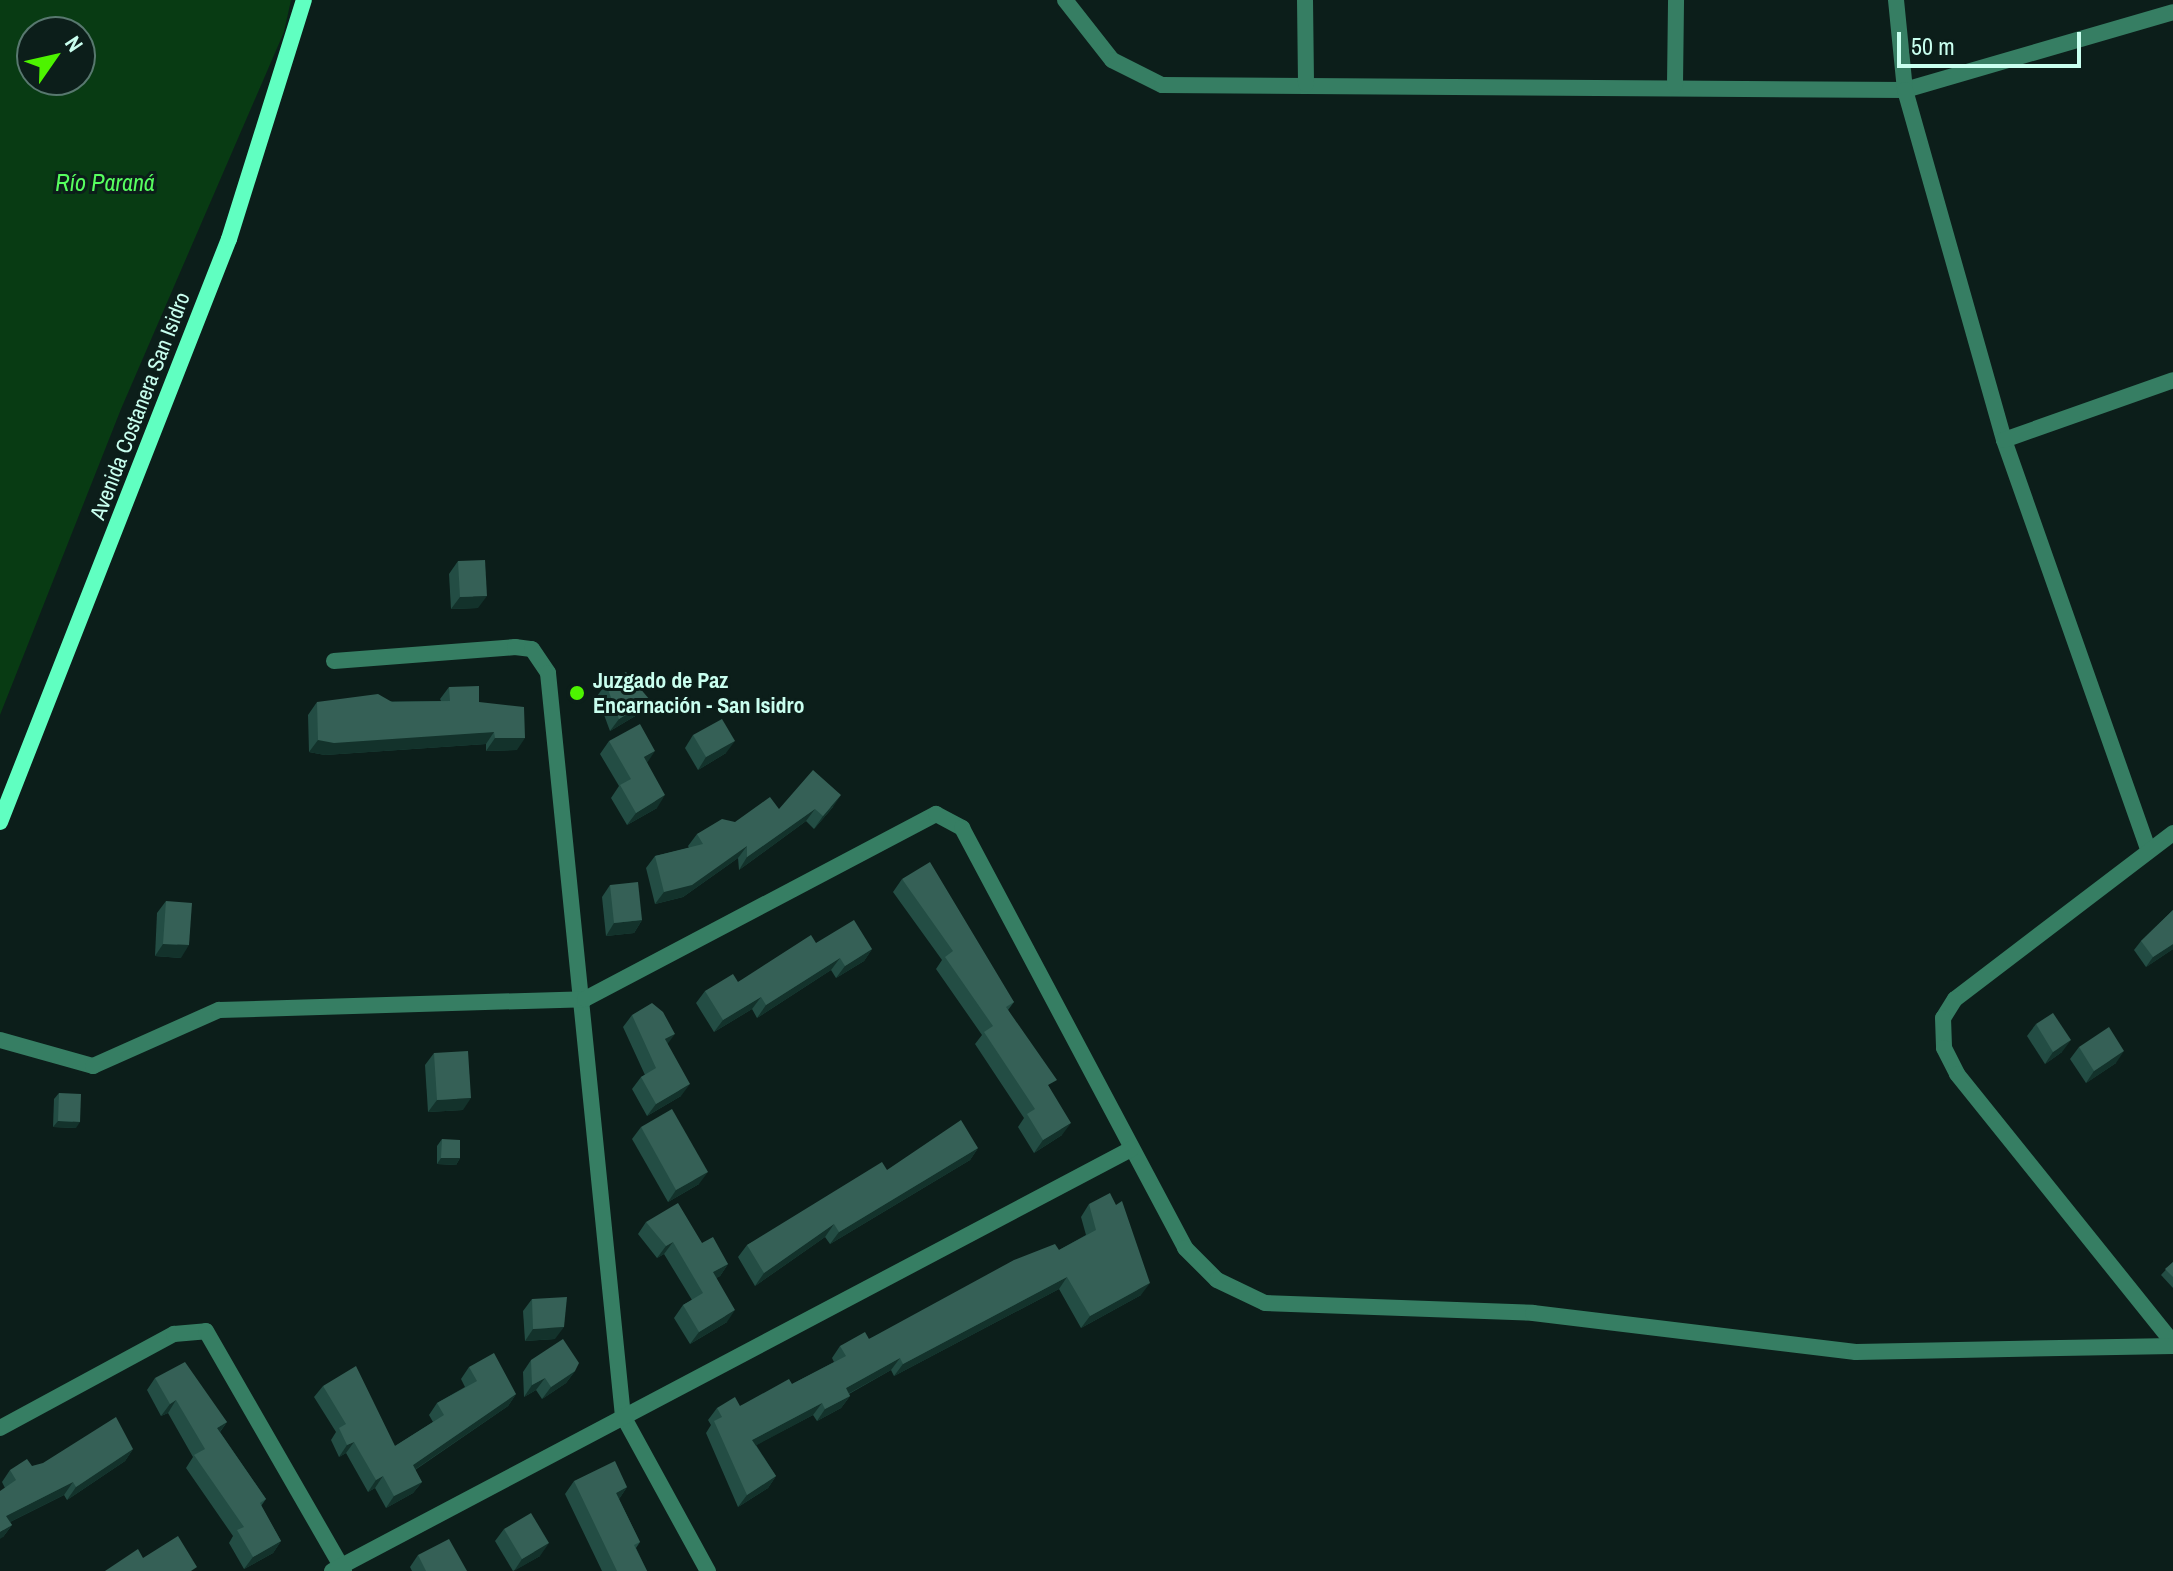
<!DOCTYPE html>
<meta charset="utf-8">
<style>
body{margin:0}
#map{position:relative;width:2173px;height:1571px;overflow:hidden;background:#0c1e1a;font-family:"Archivo Narrow",sans-serif}
div>[style]{position:absolute}
[style*='--x']{left:calc(var(--x)*1px);top:calc(var(--y)*1px);width:calc(var(--w)*1px);rotate:calc(var(--a)*1deg)}
.water>*{inset:0;background:#083b13}
.minor>*{height:16px;margin:-8px;padding:0 8px;transform-origin:8px;border-radius:8px;background:#367e63}
.secondary>*{height:16px;margin:-8px;padding:0 8px;transform-origin:8px;border-radius:8px;background:#60ffc1}
.wall>*{inset:0;background:#234d44}
.shaded-wall>*{inset:0;background:#13322b}
.building>*{inset:0;background:#356056}
.dots>*{width:22px;height:22px;translate:-50% -50%;box-sizing:border-box;border:4px solid #0c1e1a;border-radius:50%}
span{translate:-50% -50%;white-space:nowrap;text-align:center;line-height:1.15;-webkit-text-stroke:6px #0c1e1a;paint-order:stroke}
.street-label{font-size:22px;color:#c9ffef}
.poi-label{font-size:22px;color:#c9ffef;font-weight:700}
.left{translate:0 -50%;text-align:left}
.water-label{font-size:24px;color:#57ff5f;font-style:italic}
.north{position:absolute;left:16px;top:16px;width:80px;height:80px;box-sizing:border-box;background:#0c1e1a;border:2px solid #58786f;border-radius:50%;rotate:56deg;font-size:22px;font-weight:700;line-height:32px;text-align:center;color:#c9ffef}
.north::after{content:'';display:block;margin:auto;width:28px;height:36px;background:#4df400;clip-path:polygon(50% 0,100% 100%,50% 72%,0 100%)}
.scale{position:absolute;left:1897px;top:32px;width:184px;height:36px;box-sizing:border-box;border:4px solid #c9ffef;border-top:0;padding-left:10px;font-size:24px;line-height:28px;white-space:nowrap;color:#c9ffef;-webkit-text-stroke:6px #0c1e1a;paint-order:stroke}
</style>
<div id="map">
<div class="water">
<div style="clip-path:polygon(evenodd,0 0,291px 0,284px 32px,121px 409px,0 715px,0 0,32px 32px,80px 32px,80px 80px,32px 80px,32px 32px)"></div>
</div>
<div class="minor">
<div style="--x:1065;--y:0;--w:76;--a:51.9"></div>
<div style="--x:1112;--y:60;--w:56;--a:26.6"></div>
<div style="--x:1162;--y:85;--w:743;--a:0.39"></div>
<div style="--x:1905;--y:90;--w:279;--a:-16.2"></div>
<div style="--x:1305;--y:0;--w:84;--a:89.3"></div>
<div style="--x:1896;--y:0;--w:90;--a:84.3"></div>
<div style="--x:1905;--y:90;--w:364;--a:74.2"></div>
<div style="--x:2004;--y:440;--w:433;--a:70.6"></div>
<div style="--x:1675;--y:85;--w:85;--a:-89.3"></div>
<div style="--x:2004;--y:440;--w:179;--a:-19.5"></div>
<div style="--x:334;--y:661;--w:182;--a:-4.4"></div>
<div style="--x:515;--y:647;--w:17;--a:7"></div>
<div style="--x:532;--y:649;--w:29;--a:56"></div>
<div style="--x:548;--y:673;--w:747;--a:84.24"></div>
<div style="--x:623;--y:1416;--w:177;--a:61.3"></div>
<div style="--x:2173;--y:833;--w:274;--a:142.7"></div>
<div style="--x:1955;--y:999;--w:22;--a:122"></div>
<div style="--x:1943;--y:1018;--w:30;--a:88"></div>
<div style="--x:1944;--y:1048;--w:29;--a:63"></div>
<div style="--x:1957;--y:1074;--w:345;--a:51.2"></div>
<div style="--x:0;--y:1040;--w:97;--a:15.6"></div>
<div style="--x:93;--y:1066;--w:138;--a:-24"></div>
<div style="--x:219;--y:1010;--w:366;--a:-1.7"></div>
<div style="--x:585;--y:999;--w:397;--a:-27.8"></div>
<div style="--x:936;--y:814;--w:30;--a:28"></div>
<div style="--x:962;--y:828;--w:476;--a:62"></div>
<div style="--x:1185;--y:1248;--w:45;--a:45"></div>
<div style="--x:1217;--y:1280;--w:53;--a:25.6"></div>
<div style="--x:1265;--y:1303;--w:268;--a:2.1"></div>
<div style="--x:1533;--y:1313;--w:325;--a:6.9"></div>
<div style="--x:1856;--y:1352;--w:317;--a:-1.1"></div>
<div style="--x:0;--y:1428;--w:198;--a:-28.4"></div>
<div style="--x:174;--y:1334;--w:32;--a:-5"></div>
<div style="--x:206;--y:1331;--w:277;--a:60.1"></div>
<div style="--x:332;--y:1571;--w:904;--a:-27.84"></div>
</div>
<div class="secondary">
<div style="--x:0;--y:822;--w:626;--a:-68.56"></div>
<div style="--x:229;--y:239;--w:250;--a:-72.6"></div>
</div>
<div class="wall">
<div style="clip-path:polygon(458px 561px,478px 608px,451px 609px,449px 574px)"></div>
<div style="clip-path:polygon(606px 684px,650px 700px,642px 712px,610px 731px,597px 696px)"></div>
<div style="clip-path:polygon(449px 687px,479px 702px,517px 750px,486px 751px,486px 744px,325px 755px,309px 752px,308px 715px,317px 702px,441px 701px,440px 699px)"></div>
<div style="clip-path:polygon(693px 735px,726px 753px,698px 770px,685px 748px)"></div>
<div style="clip-path:polygon(609px 741px,647px 763px,657px 808px,627px 825px,611px 798px,619px 786px,600px 754px)"></div>
<div style="clip-path:polygon(833px 807px,814px 829px,806px 821px,739px 870px,738px 858px,683px 897px,655px 904px,646px 868px,655px 856px,689px 848px,688px 846px,697px 834px,779px 809px)"></div>
<div style="clip-path:polygon(902px 879px,1014px 1002px,1008px 1010px,1050px 1089px,1062px 1135px,1034px 1153px,1018px 1127px,1024px 1118px,975px 1044px,982px 1035px,936px 969px,942px 960px,893px 892px)"></div>
<div style="clip-path:polygon(610px 885px,642px 920px,634px 933px,606px 936px,602px 897px)"></div>
<div style="clip-path:polygon(166px 901px,181px 958px,155px 956px,157px 913px)"></div>
<div style="clip-path:polygon(2173px 910px,2173px 949px,2146px 967px,2134px 950px,2141px 941px)"></div>
<div style="clip-path:polygon(816px 943px,872px 949px,864px 961px,836px 978px,831px 970px,757px 1018px,752px 1009px,714px 1032px,696px 1003px,705px 991px,738px 982px)"></div>
<div style="clip-path:polygon(632px 1015px,667px 1044px,681px 1096px,647px 1116px,632px 1089px,641px 1077px,645px 1075px,623px 1027px)"></div>
<div style="clip-path:polygon(2036px 1024px,2062px 1052px,2045px 1064px,2027px 1036px)"></div>
<div style="clip-path:polygon(2079px 1047px,2116px 1063px,2086px 1083px,2070px 1059px)"></div>
<div style="clip-path:polygon(434px 1053px,463px 1110px,428px 1112px,425px 1065px)"></div>
<div style="clip-path:polygon(59px 1093px,76px 1128px,53px 1127px,54px 1099px)"></div>
<div style="clip-path:polygon(641px 1127px,699px 1184px,668px 1202px,632px 1139px)"></div>
<div style="clip-path:polygon(442px 1139px,460px 1158px,456px 1165px,437px 1164px,437px 1146px)"></div>
<div style="clip-path:polygon(978px 1148px,970px 1160px,830px 1244px,825px 1237px,755px 1286px,738px 1257px,747px 1245px,887px 1170px)"></div>
<div style="clip-path:polygon(1089px 1204px,1141px 1295px,1081px 1328px,1059px 1289px,894px 1376px,891px 1370px,849px 1394px,850px 1396px,841px 1408px,817px 1421px,813px 1415px,756px 1445px,776px 1476px,768px 1488px,738px 1507px,706px 1433px,711px 1425px,708px 1420px,717px 1408px,740px 1406px,792px 1384px,834px 1362px,832px 1358px,840px 1346px,869px 1339px,1059px 1250px,1086px 1235px,1081px 1217px)"></div>
<div style="clip-path:polygon(646px 1222px,702px 1243px,728px 1264px,720px 1276px,716px 1278px,727px 1322px,690px 1344px,674px 1318px,683px 1305px,692px 1300px,664px 1254px,657px 1258px,638px 1234px)"></div>
<div style="clip-path:polygon(2173px 1262px,2173px 1288px,2161px 1275px)"></div>
<div style="clip-path:polygon(532px 1299px,555px 1339px,525px 1341px,523px 1311px)"></div>
<div style="clip-path:polygon(531px 1360px,575px 1371px,566px 1383px,542px 1399px,536px 1390px,524px 1397px,523px 1372px)"></div>
<div style="clip-path:polygon(469px 1367px,516px 1394px,508px 1406px,415px 1470px,422px 1482px,413px 1493px,386px 1508px,375px 1488px,368px 1492px,346px 1453px,339px 1457px,331px 1440px,336px 1432px,314px 1397px,323px 1386px,395px 1446px,433px 1422px,429px 1415px,437px 1403px,465px 1387px,461px 1379px)"></div>
<div style="clip-path:polygon(155px 1378px,227px 1422px,220px 1432px,266px 1499px,261px 1506px,281px 1541px,273px 1553px,244px 1569px,229px 1543px,233px 1536px,186px 1468px,193px 1457px,168px 1413px,161px 1416px,147px 1390px)"></div>
<div style="clip-path:polygon(133px 1449px,125px 1461px,67px 1500px,64px 1495px,10px 1522px,12px 1525px,3px 1537px,5px 1488px,2px 1482px,10px 1470px)"></div>
<div style="clip-path:polygon(574px 1481px,627px 1487px,619px 1499px,640px 1542px,636px 1548px,647px 1571px,602px 1571px,565px 1494px)"></div>
<div style="clip-path:polygon(504px 1529px,540px 1556px,513px 1571px,495px 1541px)"></div>
<div style="clip-path:polygon(418px 1555px,467px 1571px,412px 1571px,410px 1567px)"></div>
</div>
<div class="shaded-wall">
<div style="clip-path:polygon(487px 596px,478px 608px,451px 609px,460px 597px)"></div>
<div style="clip-path:polygon(650px 700px,642px 712px,610px 731px,619px 719px)"></div>
<div style="clip-path:polygon(494px 732px,486px 744px,325px 755px,309px 752px,318px 740px)"></div>
<div style="clip-path:polygon(495px 738px,525px 738px,517px 750px,486px 751px)"></div>
<div style="clip-path:polygon(735px 741px,726px 753px,698px 770px,706px 757px)"></div>
<div style="clip-path:polygon(655px 751px,647px 763px,644px 757px)"></div>
<div style="clip-path:polygon(665px 795px,657px 808px,627px 825px,636px 813px)"></div>
<div style="clip-path:polygon(841px 795px,833px 807px,814px 829px,823px 816px)"></div>
<div style="clip-path:polygon(815px 809px,806px 821px,739px 870px,747px 857px)"></div>
<div style="clip-path:polygon(747px 846px,738px 858px,683px 897px,655px 904px,664px 892px)"></div>
<div style="clip-path:polygon(642px 920px,634px 933px,606px 936px,614px 923px)"></div>
<div style="clip-path:polygon(163px 944px,189px 945px,181px 958px,155px 956px)"></div>
<div style="clip-path:polygon(2173px 944px,2173px 949px,2146px 967px,2153px 957px)"></div>
<div style="clip-path:polygon(872px 949px,864px 961px,836px 978px,845px 966px)"></div>
<div style="clip-path:polygon(840px 958px,831px 970px,757px 1018px,766px 1005px)"></div>
<div style="clip-path:polygon(761px 997px,752px 1009px,714px 1032px,723px 1020px)"></div>
<div style="clip-path:polygon(675px 1034px,666px 1046px,665px 1039px)"></div>
<div style="clip-path:polygon(2071px 1040px,2062px 1052px,2045px 1064px,2053px 1052px)"></div>
<div style="clip-path:polygon(2124px 1051px,2116px 1063px,2086px 1083px,2094px 1071px)"></div>
<div style="clip-path:polygon(690px 1084px,681px 1096px,647px 1116px,656px 1104px)"></div>
<div style="clip-path:polygon(471px 1098px,463px 1110px,428px 1112px,437px 1100px)"></div>
<div style="clip-path:polygon(58px 1121px,80px 1122px,76px 1128px,53px 1127px)"></div>
<div style="clip-path:polygon(1071px 1123px,1062px 1135px,1034px 1153px,1043px 1140px)"></div>
<div style="clip-path:polygon(978px 1148px,970px 1160px,830px 1244px,839px 1232px)"></div>
<div style="clip-path:polygon(441px 1158px,460px 1158px,456px 1165px,437px 1164px)"></div>
<div style="clip-path:polygon(708px 1172px,699px 1184px,668px 1202px,676px 1190px)"></div>
<div style="clip-path:polygon(834px 1224px,825px 1237px,755px 1286px,764px 1273px)"></div>
<div style="clip-path:polygon(673px 1242px,664px 1254px,657px 1258px,666px 1246px)"></div>
<div style="clip-path:polygon(728px 1264px,720px 1276px,704px 1285px,713px 1272px)"></div>
<div style="clip-path:polygon(1067px 1277px,1059px 1289px,894px 1376px,903px 1364px)"></div>
<div style="clip-path:polygon(1150px 1283px,1141px 1295px,1081px 1328px,1090px 1316px)"></div>
<div style="clip-path:polygon(735px 1310px,727px 1322px,690px 1344px,699px 1332px)"></div>
<div style="clip-path:polygon(564px 1327px,555px 1339px,525px 1341px,533px 1329px)"></div>
<div style="clip-path:polygon(900px 1358px,891px 1370px,837px 1400px,846px 1388px)"></div>
<div style="clip-path:polygon(575px 1371px,566px 1383px,542px 1399px,551px 1387px)"></div>
<div style="clip-path:polygon(545px 1378px,536px 1390px,524px 1397px,532px 1385px)"></div>
<div style="clip-path:polygon(516px 1394px,508px 1406px,404px 1477px,413px 1465px)"></div>
<div style="clip-path:polygon(850px 1396px,841px 1408px,817px 1421px,825px 1409px)"></div>
<div style="clip-path:polygon(176px 1400px,168px 1413px,161px 1416px,170px 1404px)"></div>
<div style="clip-path:polygon(822px 1403px,813px 1415px,744px 1452px,752px 1440px)"></div>
<div style="clip-path:polygon(227px 1422px,218px 1434px,217px 1428px)"></div>
<div style="clip-path:polygon(354px 1442px,346px 1453px,339px 1457px,347px 1445px)"></div>
<div style="clip-path:polygon(133px 1449px,125px 1461px,67px 1500px,76px 1487px)"></div>
<div style="clip-path:polygon(383px 1476px,375px 1488px,368px 1492px,376px 1480px)"></div>
<div style="clip-path:polygon(776px 1476px,768px 1488px,738px 1507px,747px 1495px)"></div>
<div style="clip-path:polygon(73px 1482px,64px 1495px,0 1527px,6px 1516px)"></div>
<div style="clip-path:polygon(422px 1482px,413px 1493px,386px 1508px,394px 1496px)"></div>
<div style="clip-path:polygon(627px 1487px,619px 1499px,616px 1493px)"></div>
<div style="clip-path:polygon(12px 1525px,3px 1537px,0 1539px,0 1532px)"></div>
<div style="clip-path:polygon(281px 1541px,273px 1553px,244px 1569px,253px 1557px)"></div>
<div style="clip-path:polygon(549px 1543px,540px 1556px,514px 1571px,522px 1559px)"></div>
</div>
<div class="building">
<div style="clip-path:polygon(485px 560px,487px 596px,460px 597px,458px 561px)"></div>
<div style="clip-path:polygon(626px 672px,650px 700px,619px 719px,606px 684px)"></div>
<div style="clip-path:polygon(479px 686px,479px 702px,524px 707px,525px 738px,495px 738px,494px 732px,334px 743px,318px 740px,317px 702px,378px 694px,392px 702px,450px 701px,449px 687px)"></div>
<div style="clip-path:polygon(722px 719px,735px 741px,706px 757px,693px 735px)"></div>
<div style="clip-path:polygon(640px 724px,655px 751px,644px 757px,665px 795px,636px 813px,620px 785px,631px 779px,609px 741px)"></div>
<div style="clip-path:polygon(813px 770px,841px 795px,823px 816px,815px 809px,747px 857px,747px 846px,692px 885px,664px 892px,655px 856px,703px 844px,697px 834px,722px 819px,735px 822px,770px 797px,779px 809px)"></div>
<div style="clip-path:polygon(930px 862px,1014px 1002px,1006px 1007px,1057px 1080px,1048px 1085px,1071px 1123px,1043px 1140px,1027px 1114px,1035px 1109px,984px 1032px,993px 1026px,945px 957px,953px 951px,902px 879px)"></div>
<div style="clip-path:polygon(638px 882px,642px 920px,614px 923px,610px 885px)"></div>
<div style="clip-path:polygon(166px 901px,192px 903px,189px 945px,163px 944px)"></div>
<div style="clip-path:polygon(2173px 910px,2173px 944px,2153px 957px,2141px 941px)"></div>
<div style="clip-path:polygon(854px 920px,872px 949px,845px 966px,840px 958px,766px 1005px,761px 997px,723px 1020px,705px 991px,733px 974px,738px 982px,811px 935px,816px 943px)"></div>
<div style="clip-path:polygon(652px 1003px,663px 1012px,675px 1034px,665px 1039px,690px 1084px,656px 1104px,641px 1077px,656px 1068px,632px 1015px)"></div>
<div style="clip-path:polygon(2053px 1013px,2071px 1040px,2053px 1052px,2036px 1024px)"></div>
<div style="clip-path:polygon(2109px 1027px,2124px 1051px,2094px 1071px,2079px 1047px)"></div>
<div style="clip-path:polygon(468px 1051px,471px 1098px,437px 1100px,434px 1053px)"></div>
<div style="clip-path:polygon(59px 1093px,81px 1094px,80px 1122px,58px 1121px)"></div>
<div style="clip-path:polygon(672px 1109px,708px 1172px,676px 1190px,641px 1127px)"></div>
<div style="clip-path:polygon(961px 1120px,978px 1148px,839px 1232px,834px 1224px,764px 1273px,747px 1245px,882px 1162px,887px 1170px)"></div>
<div style="clip-path:polygon(442px 1139px,460px 1140px,460px 1158px,441px 1158px)"></div>
<div style="clip-path:polygon(1110px 1193px,1116px 1205px,1122px 1201px,1150px 1283px,1090px 1316px,1067px 1277px,903px 1364px,900px 1358px,846px 1388px,850px 1396px,825px 1409px,822px 1403px,752px 1440px,776px 1476px,747px 1495px,714px 1421px,722px 1417px,717px 1408px,735px 1397px,740px 1406px,789px 1379px,792px 1384px,846px 1356px,840px 1346px,865px 1332px,869px 1339px,1014px 1260px,1055px 1244px,1059px 1250px,1096px 1230px,1089px 1204px)"></div>
<div style="clip-path:polygon(678px 1203px,702px 1243px,713px 1237px,728px 1264px,713px 1272px,735px 1310px,699px 1332px,683px 1305px,703px 1293px,673px 1242px,666px 1246px,646px 1222px)"></div>
<div style="clip-path:polygon(2173px 1262px,2173px 1277px,2165px 1269px)"></div>
<div style="clip-path:polygon(567px 1297px,564px 1327px,533px 1329px,532px 1299px)"></div>
<div style="clip-path:polygon(563px 1339px,579px 1363px,575px 1371px,551px 1387px,545px 1378px,532px 1385px,531px 1360px)"></div>
<div style="clip-path:polygon(494px 1353px,516px 1394px,413px 1465px,422px 1482px,394px 1496px,383px 1476px,376px 1480px,354px 1442px,347px 1445px,339px 1428px,346px 1424px,323px 1386px,356px 1366px,395px 1446px,444px 1415px,437px 1403px,477px 1381px,469px 1367px)"></div>
<div style="clip-path:polygon(185px 1362px,227px 1422px,217px 1428px,266px 1499px,260px 1503px,281px 1541px,253px 1557px,237px 1530px,244px 1527px,194px 1455px,205px 1449px,176px 1400px,170px 1404px,155px 1378px)"></div>
<div style="clip-path:polygon(116px 1417px,133px 1449px,76px 1487px,73px 1482px,6px 1516px,12px 1525px,0 1532px,0 1491px,16px 1480px,10px 1470px,27px 1459px,32px 1466px,43px 1463px)"></div>
<div style="clip-path:polygon(615px 1461px,627px 1487px,616px 1493px,640px 1542px,634px 1545px,647px 1571px,617px 1571px,574px 1481px)"></div>
<div style="clip-path:polygon(531px 1513px,549px 1543px,522px 1559px,504px 1529px)"></div>
<div style="clip-path:polygon(178px 1536px,197px 1567px,191px 1571px,105px 1571px,138px 1549px,143px 1558px)"></div>
<div style="clip-path:polygon(449px 1539px,467px 1571px,426px 1571px,418px 1555px)"></div>
</div>
<div class="dots">
<div style="left:577px;top:693px;background:#4df400"></div>
</div>
<div class="street-label">
<span style="left:140px;top:406px;rotate:-69deg">Avenida Costanera San Isidro</span>
</div>
<div class="poi-label">
<span class="left" style="left:593px;top:693px">Juzgado de Paz<br>Encarnación - San Isidro</span>
</div>
<div class="water-label">
<span style="left:105px;top:183px">Río Paraná</span>
</div>
<div class="north">N</div>
<div class="scale">50 m</div>
</div>
